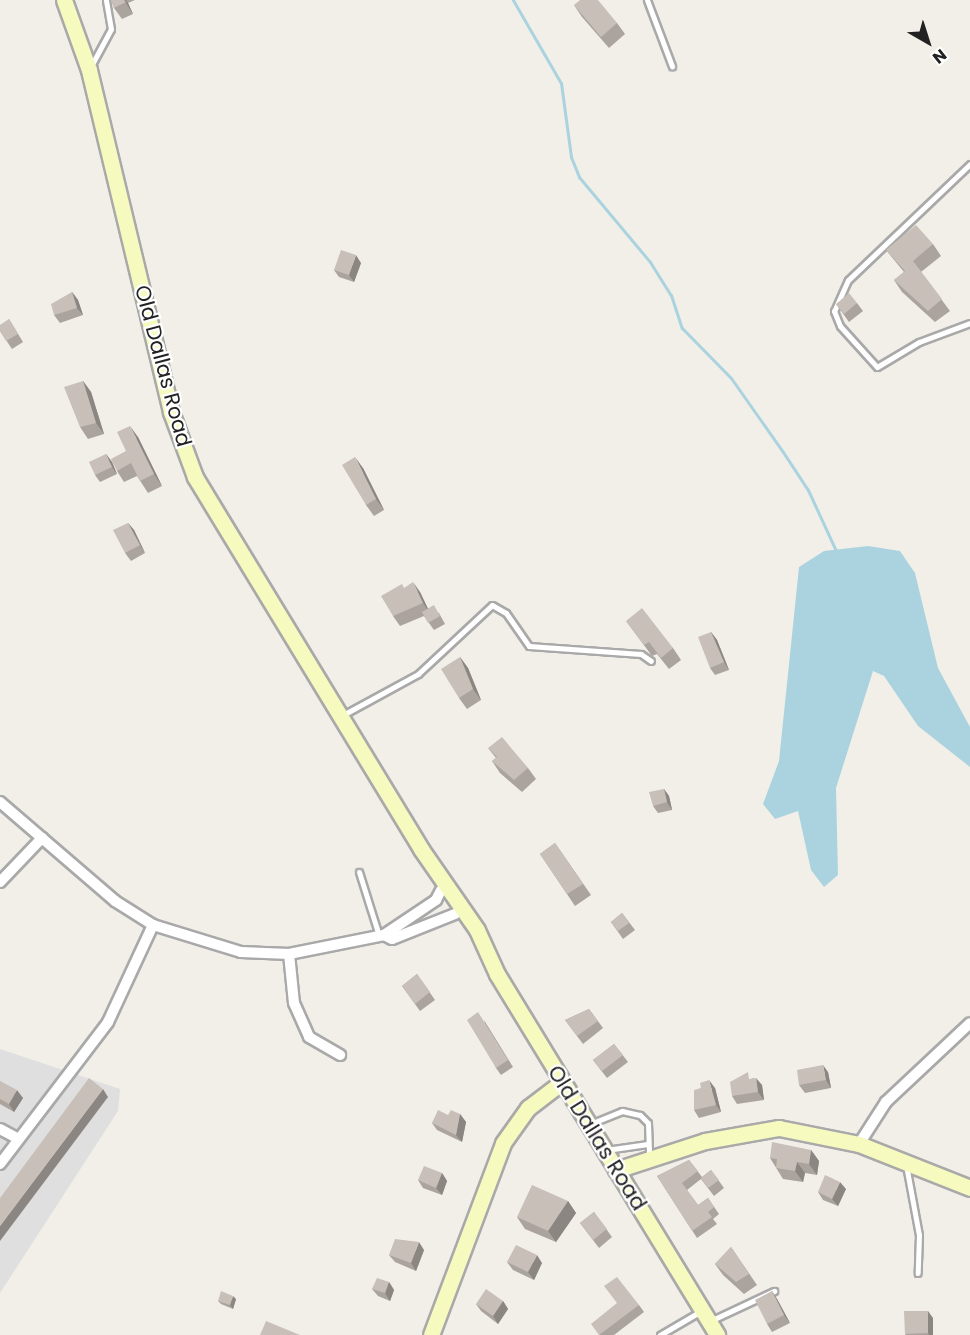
<!DOCTYPE html>
<style>
body{margin:0}
#map{position:relative;width:970px;height:1335px;overflow:hidden;background:#f2efe9;font-family:Poppins,sans-serif}
div>[style]{position:absolute}
[style*='--x']{left:calc(var(--x)*1px);top:calc(var(--y)*1px);width:calc(var(--w)*1px);rotate:calc(var(--a)*1deg)}
.residential>*{inset:0;background:#e0dfdf}
.water>*{inset:0;background:#aad3df}
.stream>*{height:3px;margin:-1.5px;padding:0 1.5px;transform-origin:1.5px;border-radius:1.5px;background:#aad3df}
.roads{filter:drop-shadow(2px 0 #a9a9a9) drop-shadow(-2px 0 #a9a9a9) drop-shadow(0 2px #a9a9a9) drop-shadow(0 -2px #a9a9a9)}
.lane>*{height:5px;margin:-2.5px;padding:0 2.5px;transform-origin:2.5px;border-radius:2.5px;background:#fff}
.street>*{height:10px;margin:-5px;padding:0 5px;transform-origin:5px;border-radius:5px;background:#fff}
.secondary>*{height:15px;margin:-7.5px;padding:0 7.5px;transform-origin:7.5px;border-radius:7.5px;background:#f7fabf}
.wall>*{inset:0;background:#aba49e}
.shaded-wall>*{inset:0;background:#8b8681}
.building>*{inset:0;background:#c7bfb8}
span{translate:-50% -50%;white-space:nowrap;text-align:center;line-height:1.15;-webkit-text-stroke:4.5px #fff;paint-order:stroke}
.street-label{font-size:21px;color:#222}
.north{position:absolute;left:898px;top:12px;width:60px;height:60px;-webkit-text-stroke:4px #fff;paint-order:stroke;rotate:141deg;font-size:16px;font-weight:700;line-height:24px;text-align:center;color:#222}
.north::after{content:'';display:block;margin:auto;width:21px;height:27px;background:#222;clip-path:polygon(50% 0,100% 100%,50% 72%,0 100%)}
</style>
<div id="map">
<div class="residential">
<div style="clip-path:polygon(0 1049px,120px 1089px,118px 1111px,0 1293px)"></div>
</div>
<div class="water">
<div style="clip-path:polygon(868px 546px,900px 551px,915px 573px,938px 668px,970px 727px,970px 767px,918px 726px,884px 676px,873px 671px,836px 788px,838px 875px,824px 887px,811px 870px,798px 811px,775px 819px,763px 804px,779px 761px,799px 567px,824px 551px)"></div>
</div>
<div class="stream">
<div style="--x:513;--y:0;--w:96;--a:60"></div>
<div style="--x:561;--y:83;--w:75;--a:82.3"></div>
<div style="--x:571;--y:157;--w:22;--a:68"></div>
<div style="--x:579;--y:177;--w:111;--a:50.1"></div>
<div style="--x:650;--y:262;--w:39;--a:58"></div>
<div style="--x:671;--y:295;--w:35;--a:72"></div>
<div style="--x:682;--y:328;--w:70;--a:45.6"></div>
<div style="--x:731;--y:378;--w:90;--a:54.9"></div>
<div style="--x:783;--y:452;--w:45;--a:56.7"></div>
<div style="--x:808;--y:490;--w:69;--a:65.3"></div>
</div>
<div class="roads">
<div class="lane">
<div style="--x:647;--y:0;--w:71;--a:69.3"></div>
<div style="--x:90;--y:68;--w:44;--a:-61.7"></div>
<div style="--x:111;--y:29;--w:29;--a:-100"></div>
<div style="--x:970;--y:164;--w:168;--a:136.4"></div>
<div style="--x:848;--y:280;--w:34;--a:114"></div>
<div style="--x:834;--y:311;--w:16;--a:68"></div>
<div style="--x:840;--y:326;--w:55;--a:47.9"></div>
<div style="--x:877;--y:367;--w:49;--a:-30.8"></div>
<div style="--x:919;--y:342;--w:54;--a:-20.4"></div>
<div style="--x:341;--y:716;--w:88;--a:-28.6"></div>
<div style="--x:418;--y:674;--w:101;--a:-43"></div>
<div style="--x:492;--y:605;--w:16;--a:30"></div>
<div style="--x:506;--y:613;--w:40;--a:55.1"></div>
<div style="--x:529;--y:646;--w:112;--a:4.1"></div>
<div style="--x:641;--y:654;--w:12;--a:35"></div>
<div style="--x:359;--y:872;--w:67;--a:72.6"></div>
<div style="--x:590;--y:1124;--w:35;--a:-22"></div>
<div style="--x:622;--y:1111;--w:18;--a:13"></div>
<div style="--x:640;--y:1115;--w:11;--a:45"></div>
<div style="--x:648;--y:1123;--w:34;--a:88"></div>
<div style="--x:606;--y:1150;--w:42;--a:-8.1"></div>
<div style="--x:906;--y:1165;--w:71;--a:79.5"></div>
<div style="--x:919;--y:1235;--w:38;--a:92"></div>
<div style="--x:710;--y:1321;--w:71;--a:-25.1"></div>
<div style="--x:660;--y:1335;--w:48;--a:-30.3"></div>
</div>
<div class="street">
<div style="--x:0;--y:802;--w:152;--a:40.7"></div>
<div style="--x:115;--y:901;--w:45;--a:32.3"></div>
<div style="--x:153;--y:925;--w:92;--a:17.1"></div>
<div style="--x:241;--y:952;--w:48;--a:2.4"></div>
<div style="--x:289;--y:954;--w:97;--a:-11.3"></div>
<div style="--x:384;--y:935;--w:63;--a:-33.9"></div>
<div style="--x:436;--y:900;--w:11;--a:-63"></div>
<div style="--x:0;--y:882;--w:61;--a:-46.3"></div>
<div style="--x:384;--y:935;--w:9;--a:27"></div>
<div style="--x:392;--y:939;--w:68;--a:-21.6"></div>
<div style="--x:289;--y:954;--w:49;--a:84.2"></div>
<div style="--x:294;--y:1003;--w:37;--a:66"></div>
<div style="--x:309;--y:1037;--w:36;--a:30"></div>
<div style="--x:0;--y:1129;--w:21;--a:28"></div>
<div style="--x:859;--y:1144;--w:50;--a:-57.3"></div>
<div style="--x:886;--y:1102;--w:115;--a:-43.2"></div>
<div style="--x:0;--y:1164;--w:178;--a:-52.7"></div>
<div style="--x:108;--y:1022;--w:107;--a:-65.1"></div>
</div>
<div class="secondary">
<div style="--x:64;--y:0;--w:74;--a:70.3"></div>
<div style="--x:89;--y:70;--w:352;--a:76.5"></div>
<div style="--x:171;--y:412;--w:69;--a:69.7"></div>
<div style="--x:195;--y:477;--w:435;--a:58.7"></div>
<div style="--x:421;--y:849;--w:98;--a:55.3"></div>
<div style="--x:477;--y:930;--w:48;--a:65.6"></div>
<div style="--x:497;--y:974;--w:423;--a:58.6"></div>
<div style="--x:616;--y:1170;--w:94;--a:-18"></div>
<div style="--x:705;--y:1141;--w:75;--a:-10"></div>
<div style="--x:779;--y:1128;--w:82;--a:11.3"></div>
<div style="--x:859;--y:1144;--w:119;--a:21.6"></div>
<div style="--x:431;--y:1335;--w:205;--a:-69.4"></div>
<div style="--x:503;--y:1143;--w:43;--a:-54.5"></div>
<div style="--x:528;--y:1108;--w:43;--a:-37.4"></div>
</div>
</div>
<div class="wall">
<div style="clip-path:polygon(111px 0,135px 0,128px 3px,133px 14px,122px 19px,114px 8px)"></div>
<div style="clip-path:polygon(574px 5px,617px 23px,625px 34px,609px 48px,582px 17px)"></div>
<div style="clip-path:polygon(933px 244px,941px 256px,921px 272px,950px 311px,935px 322px,902px 292px,894px 280px,904px 272px,886px 250px)"></div>
<div style="clip-path:polygon(361px 263px,354px 282px,339px 277px,334px 270px)"></div>
<div style="clip-path:polygon(72px 292px,78px 300px,83px 315px,60px 323px,54px 315px)"></div>
<div style="clip-path:polygon(857px 303px,863px 311px,849px 322px,836px 304px)"></div>
<div style="clip-path:polygon(9px 319px,23px 342px,12px 349px,0 331px)"></div>
<div style="clip-path:polygon(83px 381px,91px 392px,104px 434px,88px 439px,80px 427px)"></div>
<div style="clip-path:polygon(138px 437px,162px 486px,148px 493px,137px 476px,124px 482px,117px 471px,126px 451px)"></div>
<div style="clip-path:polygon(106px 454px,112px 462px,117px 474px,100px 482px,95px 475px)"></div>
<div style="clip-path:polygon(363px 468px,384px 510px,374px 516px,366px 505px)"></div>
<div style="clip-path:polygon(128px 523px,134px 530px,145px 553px,131px 561px,125px 553px)"></div>
<div style="clip-path:polygon(405px 588px,420px 592px,428px 609px,439px 613px,445px 624px,434px 630px,424px 616px,400px 626px,393px 616px)"></div>
<div style="clip-path:polygon(626px 621px,673px 648px,681px 660px,669px 669px,657px 654px,652px 656px)"></div>
<div style="clip-path:polygon(711px 632px,717px 640px,729px 670px,715px 675px,710px 668px)"></div>
<div style="clip-path:polygon(460px 657px,468px 668px,481px 700px,467px 709px,459px 698px)"></div>
<div style="clip-path:polygon(488px 748px,528px 768px,536px 779px,522px 792px,500px 773px,492px 761px,496px 758px)"></div>
<div style="clip-path:polygon(664px 789px,669px 796px,672px 810px,658px 813px,653px 806px)"></div>
<div style="clip-path:polygon(555px 843px,591px 895px,575px 906px,540px 854px)"></div>
<div style="clip-path:polygon(622px 913px,635px 930px,623px 939px,611px 922px)"></div>
<div style="clip-path:polygon(417px 974px,435px 1000px,420px 1011px,402px 986px)"></div>
<div style="clip-path:polygon(589px 1009px,603px 1028px,583px 1044px,565px 1020px)"></div>
<div style="clip-path:polygon(484px 1020px,513px 1067px,501px 1075px,496px 1068px)"></div>
<div style="clip-path:polygon(614px 1044px,628px 1062px,607px 1078px,593px 1060px)"></div>
<div style="clip-path:polygon(828px 1072px,831px 1088px,805px 1093px,799px 1085px)"></div>
<div style="clip-path:polygon(753px 1078px,762px 1085px,764px 1100px,737px 1104px,732px 1096px)"></div>
<div style="clip-path:polygon(0 1081px,23px 1098px,14px 1112px,0 1104px)"></div>
<div style="clip-path:polygon(715px 1088px,721px 1112px,699px 1118px,694px 1110px)"></div>
<div style="clip-path:polygon(460px 1114px,466px 1122px,462px 1142px,437px 1130px,432px 1123px)"></div>
<div style="clip-path:polygon(811px 1150px,819px 1161px,817px 1175px,805px 1173px,803px 1182px,783px 1179px,770px 1158px)"></div>
<div style="clip-path:polygon(689px 1160px,702px 1177px,711px 1170px,724px 1188px,714px 1196px,701px 1179px,687px 1190px,698px 1205px,708px 1198px,719px 1214px,713px 1219px,717px 1224px,697px 1238px,657px 1176px)"></div>
<div style="clip-path:polygon(442px 1173px,447px 1181px,442px 1195px,423px 1188px,418px 1180px)"></div>
<div style="clip-path:polygon(846px 1189px,838px 1206px,823px 1200px,818px 1192px)"></div>
<div style="clip-path:polygon(568px 1201px,576px 1213px,556px 1242px,525px 1229px,517px 1217px)"></div>
<div style="clip-path:polygon(594px 1212px,612px 1237px,599px 1248px,580px 1223px)"></div>
<div style="clip-path:polygon(731px 1247px,757px 1285px,744px 1294px,723px 1275px,715px 1264px)"></div>
<div style="clip-path:polygon(424px 1250px,416px 1271px,395px 1262px,389px 1255px)"></div>
<div style="clip-path:polygon(507px 1262px,542px 1263px,534px 1280px,513px 1270px)"></div>
<div style="clip-path:polygon(389px 1282px,394px 1290px,390px 1301px,378px 1296px,372px 1289px)"></div>
<div style="clip-path:polygon(772px 1291px,777px 1299px,790px 1323px,772px 1332px,767px 1324px)"></div>
<div style="clip-path:polygon(236px 1299px,233px 1309px,221px 1304px,218px 1301px)"></div>
<div style="clip-path:polygon(503px 1301px,508px 1309px,498px 1324px,481px 1311px,476px 1304px)"></div>
<div style="clip-path:polygon(617px 1303px,639px 1305px,644px 1312px,614px 1335px,599px 1335px)"></div>
<div style="clip-path:polygon(933px 1318px,933px 1335px,906px 1335px,905px 1334px)"></div>
</div>
<div class="shaded-wall">
<div style="clip-path:polygon(124px 0,126px 0,128px 3px,133px 14px)"></div>
<div style="clip-path:polygon(356px 255px,361px 263px,354px 282px,349px 275px)"></div>
<div style="clip-path:polygon(72px 292px,78px 300px,83px 315px,77px 308px)"></div>
<div style="clip-path:polygon(83px 381px,91px 392px,104px 434px,96px 423px)"></div>
<div style="clip-path:polygon(130px 426px,138px 437px,162px 486px,154px 474px)"></div>
<div style="clip-path:polygon(106px 454px,112px 462px,117px 474px,112px 467px)"></div>
<div style="clip-path:polygon(355px 457px,363px 468px,384px 510px,376px 499px)"></div>
<div style="clip-path:polygon(128px 523px,134px 530px,145px 553px,140px 545px)"></div>
<div style="clip-path:polygon(413px 582px,420px 592px,430px 613px,423px 603px)"></div>
<div style="clip-path:polygon(711px 632px,717px 640px,729px 670px,724px 662px)"></div>
<div style="clip-path:polygon(460px 657px,468px 668px,481px 700px,473px 689px)"></div>
<div style="clip-path:polygon(664px 789px,669px 796px,672px 810px,667px 802px)"></div>
<div style="clip-path:polygon(823px 1065px,828px 1072px,831px 1088px,826px 1080px)"></div>
<div style="clip-path:polygon(756px 1078px,762px 1085px,764px 1100px,758px 1092px)"></div>
<div style="clip-path:polygon(709px 1080px,715px 1088px,721px 1112px,716px 1105px)"></div>
<div style="clip-path:polygon(103px 1089px,108px 1097px,0 1241px,0 1226px)"></div>
<div style="clip-path:polygon(17px 1090px,23px 1098px,14px 1112px,9px 1104px)"></div>
<div style="clip-path:polygon(460px 1114px,466px 1122px,462px 1142px,456px 1135px)"></div>
<div style="clip-path:polygon(811px 1150px,819px 1161px,817px 1175px,809px 1164px)"></div>
<div style="clip-path:polygon(797px 1162px,805px 1173px,803px 1182px,795px 1171px)"></div>
<div style="clip-path:polygon(442px 1173px,447px 1181px,442px 1195px,436px 1188px)"></div>
<div style="clip-path:polygon(840px 1182px,846px 1189px,838px 1206px,832px 1199px)"></div>
<div style="clip-path:polygon(568px 1201px,576px 1213px,556px 1242px,548px 1231px)"></div>
<div style="clip-path:polygon(419px 1242px,424px 1250px,416px 1271px,411px 1263px)"></div>
<div style="clip-path:polygon(537px 1255px,542px 1263px,534px 1280px,528px 1272px)"></div>
<div style="clip-path:polygon(389px 1282px,394px 1290px,390px 1301px,385px 1293px)"></div>
<div style="clip-path:polygon(772px 1291px,777px 1299px,790px 1323px,784px 1315px)"></div>
<div style="clip-path:polygon(233px 1296px,236px 1299px,233px 1309px,230px 1305px)"></div>
<div style="clip-path:polygon(503px 1301px,508px 1309px,498px 1324px,493px 1316px)"></div>
<div style="clip-path:polygon(928px 1311px,933px 1318px,933px 1335px,929px 1335px,928px 1333px)"></div>
</div>
<div class="building">
<div style="clip-path:polygon(111px 0,124px 0,126px 2px,114px 8px)"></div>
<div style="clip-path:polygon(580px 0,598px 0,617px 23px,601px 37px,574px 5px)"></div>
<div style="clip-path:polygon(916px 225px,933px 244px,913px 261px,942px 299px,928px 311px,894px 280px,905px 271px,886px 250px)"></div>
<div style="clip-path:polygon(341px 250px,356px 255px,349px 275px,334px 270px)"></div>
<div style="clip-path:polygon(72px 292px,77px 308px,54px 315px,51px 304px)"></div>
<div style="clip-path:polygon(849px 293px,857px 303px,844px 314px,836px 304px)"></div>
<div style="clip-path:polygon(9px 319px,18px 334px,6px 341px,0 331px,0 325px)"></div>
<div style="clip-path:polygon(83px 381px,96px 423px,80px 427px,64px 387px)"></div>
<div style="clip-path:polygon(130px 426px,154px 474px,140px 481px,131px 463px,117px 471px,111px 459px,126px 451px,117px 432px)"></div>
<div style="clip-path:polygon(106px 454px,112px 467px,95px 475px,89px 462px)"></div>
<div style="clip-path:polygon(355px 457px,376px 499px,366px 505px,342px 465px)"></div>
<div style="clip-path:polygon(128px 523px,140px 545px,125px 553px,113px 530px)"></div>
<div style="clip-path:polygon(413px 582px,423px 603px,393px 616px,381px 596px,402px 584px,404px 588px)"></div>
<div style="clip-path:polygon(434px 605px,440px 616px,428px 623px,422px 612px)"></div>
<div style="clip-path:polygon(642px 608px,673px 648px,661px 658px,649px 642px,644px 645px,626px 621px)"></div>
<div style="clip-path:polygon(711px 632px,724px 662px,710px 668px,698px 637px)"></div>
<div style="clip-path:polygon(460px 657px,473px 689px,459px 698px,441px 669px)"></div>
<div style="clip-path:polygon(502px 737px,528px 768px,514px 780px,492px 761px,497px 757px,488px 748px)"></div>
<div style="clip-path:polygon(664px 789px,667px 802px,653px 806px,649px 792px)"></div>
<div style="clip-path:polygon(555px 843px,583px 884px,567px 894px,540px 854px)"></div>
<div style="clip-path:polygon(622px 913px,629px 923px,618px 931px,611px 922px)"></div>
<div style="clip-path:polygon(417px 974px,430px 992px,415px 1004px,402px 986px)"></div>
<div style="clip-path:polygon(589px 1009px,598px 1021px,577px 1036px,565px 1020px)"></div>
<div style="clip-path:polygon(478px 1012px,508px 1060px,496px 1068px,467px 1020px)"></div>
<div style="clip-path:polygon(614px 1044px,623px 1055px,602px 1071px,593px 1060px)"></div>
<div style="clip-path:polygon(823px 1065px,826px 1080px,799px 1085px,797px 1070px)"></div>
<div style="clip-path:polygon(748px 1072px,749px 1079px,756px 1078px,758px 1092px,732px 1096px,730px 1082px)"></div>
<div style="clip-path:polygon(89px 1078px,103px 1089px,0 1226px,0 1198px)"></div>
<div style="clip-path:polygon(709px 1080px,716px 1105px,694px 1110px,694px 1090px,701px 1088px,700px 1083px)"></div>
<div style="clip-path:polygon(0 1081px,17px 1090px,9px 1104px,0 1099px)"></div>
<div style="clip-path:polygon(438px 1110px,448px 1115px,451px 1110px,460px 1114px,456px 1135px,432px 1123px)"></div>
<div style="clip-path:polygon(772px 1142px,811px 1150px,809px 1164px,797px 1162px,795px 1171px,776px 1168px,777px 1159px,770px 1158px)"></div>
<div style="clip-path:polygon(689px 1160px,698px 1171px,682px 1183px,698px 1205px,708px 1198px,714px 1207px,708px 1212px,712px 1217px,692px 1231px,657px 1176px)"></div>
<div style="clip-path:polygon(424px 1166px,442px 1173px,436px 1188px,418px 1180px)"></div>
<div style="clip-path:polygon(711px 1170px,719px 1180px,708px 1188px,701px 1178px)"></div>
<div style="clip-path:polygon(825px 1175px,840px 1182px,832px 1199px,818px 1192px)"></div>
<div style="clip-path:polygon(532px 1185px,568px 1201px,548px 1231px,517px 1217px)"></div>
<div style="clip-path:polygon(594px 1212px,607px 1229px,593px 1240px,580px 1223px)"></div>
<div style="clip-path:polygon(395px 1239px,419px 1242px,411px 1263px,389px 1255px)"></div>
<div style="clip-path:polygon(516px 1245px,537px 1255px,528px 1272px,507px 1262px)"></div>
<div style="clip-path:polygon(731px 1247px,749px 1274px,736px 1282px,715px 1264px)"></div>
<div style="clip-path:polygon(617px 1277px,639px 1305px,599px 1335px,591px 1324px,617px 1303px,604px 1286px)"></div>
<div style="clip-path:polygon(377px 1278px,389px 1282px,385px 1293px,372px 1289px)"></div>
<div style="clip-path:polygon(486px 1289px,503px 1301px,493px 1316px,476px 1304px)"></div>
<div style="clip-path:polygon(221px 1291px,233px 1296px,230px 1305px,218px 1301px)"></div>
<div style="clip-path:polygon(772px 1291px,784px 1315px,767px 1324px,755px 1300px)"></div>
<div style="clip-path:polygon(904px 1311px,928px 1311px,928px 1333px,905px 1334px)"></div>
<div style="clip-path:polygon(266px 1321px,300px 1335px,260px 1335px)"></div>
</div>
<div class="street-label">
<span style="left:163px;top:366px;rotate:75deg">Old Dallas Road</span>
<span style="left:597px;top:1138px;rotate:58deg">Old Dallas Road</span>
</div>
<div class="north">N</div>
</div>
